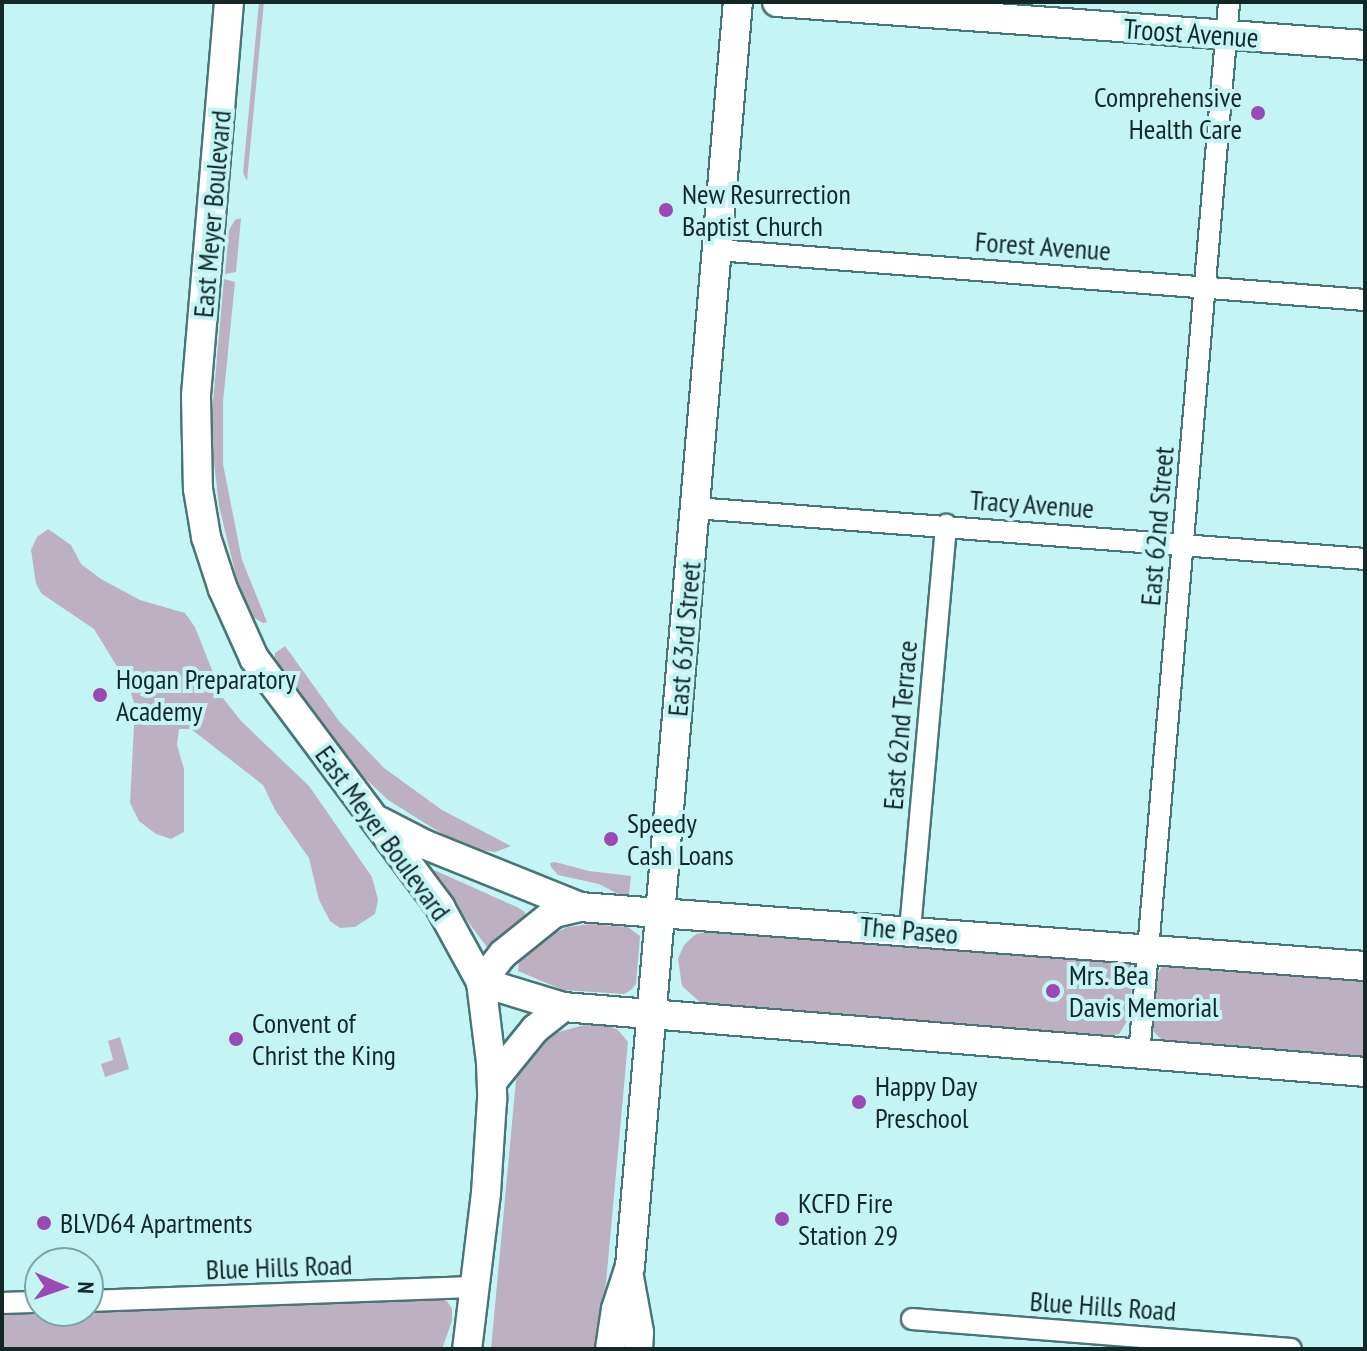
<!DOCTYPE html>
<style>
body{margin:0}
#map{position:relative;width:1367px;height:1351px;overflow:hidden;background:#c4f5f4;font-family:"PT Sans Narrow",sans-serif}
div>[style]{position:absolute}
[style*='--x']{left:calc(var(--x)*1px);top:calc(var(--y)*1px);width:calc(var(--w)*1px);rotate:calc(var(--a)*1deg)}
.green>*{inset:0;background:#bdb1c1}
.roads{filter:drop-shadow(2px 0 #487575) drop-shadow(-2px 0 #487575) drop-shadow(0 2px #487575) drop-shadow(0 -2px #487575)}
.street>*{height:20px;margin:-10px;padding:0 10px;transform-origin:10px;border-radius:10px;background:#fff}
.secondary>*{height:28px;margin:-14px;padding:0 14px;transform-origin:14px;border-radius:14px;background:#fff}
.dots>*{width:22px;height:22px;translate:-50% -50%;box-sizing:border-box;border:4px solid #c4f5f4;border-radius:50%}
span{translate:-50% -50%;white-space:nowrap;text-align:center;line-height:1.15;-webkit-text-stroke:8px #c4f5f4;paint-order:stroke}
.street-label{font-size:28px;color:#142727}
.poi-label{font-size:28px;color:#142727}
.right{translate:-100% -50%;text-align:right}
.left{translate:0 -50%;text-align:left}
.frame{position:absolute;inset:0;border:4px solid #142727;pointer-events:none}
.north{position:absolute;left:24px;top:1247px;width:80px;height:80px;box-sizing:border-box;background:#c4f5f4;border:2px solid #7ea3a2;border-radius:50%;rotate:92deg;font-size:22px;font-weight:700;line-height:32px;text-align:center;color:#142727}
.north::after{content:'';display:block;margin:auto;width:28px;height:36px;background:#9c48b7;clip-path:polygon(50% 0,100% 100%,50% 72%,0 100%)}
</style>
<div id="map">
<div class="green">
<div style="clip-path:polygon(259px 2px,264px 2px,247px 181px,243px 173px)"></div>
<div style="clip-path:polygon(241px 218px,236px 272px,225px 274px,229px 230px,235px 220px)"></div>
<div style="clip-path:polygon(224px 279px,235px 282px,223px 402px,223px 464px,242px 560px,267px 622px,263px 623px,251px 616px,236px 576px,219px 506px,213px 453px,213px 402px)"></div>
<div style="clip-path:polygon(48px 529px,71px 545px,81px 564px,101px 579px,140px 600px,185px 613px,195px 627px,223px 698px,241px 721px,309px 786px,372px 877px,378px 900px,375px 914px,355px 927px,340px 928px,330px 921px,319px 900px,309px 858px,275px 810px,263px 785px,191px 729px,179px 729px,177px 745px,184px 769px,184px 832px,171px 839px,156px 834px,139px 821px,130px 803px,135px 706px,129px 686px,94px 629px,42px 594px,36px 584px,31px 550px,37px 537px)"></div>
<div style="clip-path:polygon(285px 646px,339px 721px,384px 768px,442px 810px,511px 846px,495px 852px,463px 847px,388px 800px,351px 765px,274px 662px,275px 653px)"></div>
<div style="clip-path:polygon(555px 862px,589px 871px,631px 876px,629px 894px,622px 896px,599px 884px,558px 875px,551px 867px,550px 863px)"></div>
<div style="clip-path:polygon(434px 870px,517px 907px,525px 912px,526px 917px,493px 949px,487px 947px,435px 878px)"></div>
<div style="clip-path:polygon(591px 924px,628px 927px,640px 936px,636px 984px,631px 990px,624px 994px,563px 990px,518px 971px,519px 960px,544px 938px,568px 927px)"></div>
<div style="clip-path:polygon(724px 929px,1126px 960px,1131px 965px,1133px 977px,1128px 1020px,1119px 1034px,1098px 1037px,703px 1005px,682px 986px,678px 959px,684px 945px,696px 934px)"></div>
<div style="clip-path:polygon(1164px 964px,1365px 975px,1365px 1057px,1163px 1041px,1153px 1031px,1152px 1024px,1157px 974px)"></div>
<div style="clip-path:polygon(584px 1025px,610px 1026px,618px 1030px,628px 1042px,600px 1349px,491px 1349px,516px 1080px,523px 1064px,541px 1043px,555px 1033px)"></div>
<div style="clip-path:polygon(120px 1037px,129px 1069px,105px 1077px,101px 1064px,113px 1060px,108px 1041px)"></div>
<div style="clip-path:polygon(437px 1298px,447px 1301px,452px 1309px,452px 1321px,442px 1349px,2px 1349px,2px 1314px)"></div>
</div>
<div class="roads">
<div class="street">
<div style="--x:717;--y:250;--w:650;--a:4.41"></div>
<div style="--x:695;--y:508;--w:672;--a:4.35"></div>
<div style="--x:910;--y:930;--w:407;--a:-84.9"></div>
<div style="--x:1139;--y:1055;--w:1057;--a:-85.11"></div>
<div style="--x:88;--y:1301;--w:385;--a:-2.1"></div>
<div style="--x:2;--y:1303;--w:38;--a:-2"></div>
<div style="--x:912;--y:1319;--w:380;--a:4.5"></div>
</div>
<div class="secondary">
<div style="--x:229;--y:2;--w:395;--a:94.8"></div>
<div style="--x:196;--y:396;--w:93;--a:88.8"></div>
<div style="--x:198;--y:489;--w:49;--a:80.5"></div>
<div style="--x:206;--y:537;--w:55;--a:71.9"></div>
<div style="--x:223;--y:589;--w:76;--a:65.8"></div>
<div style="--x:254;--y:658;--w:311;--a:53.2"></div>
<div style="--x:440;--y:907;--w:85;--a:61.3"></div>
<div style="--x:481;--y:982;--w:81;--a:82.9"></div>
<div style="--x:491;--y:1062;--w:38;--a:88"></div>
<div style="--x:492;--y:1100;--w:93;--a:93.7"></div>
<div style="--x:486;--y:1193;--w:157;--a:96.9"></div>
<div style="--x:777;--y:2;--w:590;--a:4.18"></div>
<div style="--x:379;--y:821;--w:53;--a:27.1"></div>
<div style="--x:426;--y:845;--w:166;--a:21.9"></div>
<div style="--x:481;--y:982;--w:36;--a:-52"></div>
<div style="--x:503;--y:954;--w:65;--a:-38.8"></div>
<div style="--x:554;--y:913;--w:27;--a:-13"></div>
<div style="--x:580;--y:907;--w:787;--a:4.3"></div>
<div style="--x:481;--y:982;--w:86;--a:17"></div>
<div style="--x:563;--y:1007;--w:805;--a:4.63"></div>
<div style="--x:492;--y:1082;--w:68;--a:-50.9"></div>
<div style="--x:535;--y:1029;--w:36;--a:-38"></div>
<div style="--x:629;--y:1277;--w:56;--a:79.7"></div>
<div style="--x:639;--y:1332;--w:17;--a:93"></div>
<div style="--x:610;--y:1349;--w:40;--a:-81.5"></div>
<div style="--x:616;--y:1309;--w:45;--a:-72"></div>
<div style="--x:630;--y:1266;--w:1269;--a:-85.12"></div>
</div>
</div>
<div class="dots">
<div style="left:1258px;top:113px;background:#9c48b7"></div>
<div style="left:666px;top:210px;background:#9c48b7"></div>
<div style="left:100px;top:695px;background:#9c48b7"></div>
<div style="left:611px;top:839px;background:#9c48b7"></div>
<div style="left:1053px;top:991px;background:#9c48b7"></div>
<div style="left:236px;top:1039px;background:#9c48b7"></div>
<div style="left:859px;top:1102px;background:#9c48b7"></div>
<div style="left:782px;top:1219px;background:#9c48b7"></div>
<div style="left:44px;top:1223px;background:#9c48b7"></div>
</div>
<div class="street-label">
<span style="left:1191px;top:33px;rotate:4deg">Troost Avenue</span>
<span style="left:212px;top:214px;rotate:-85deg">East Meyer Boulevard</span>
<span style="left:1043px;top:246px;rotate:4deg">Forest Avenue</span>
<span style="left:1032px;top:504px;rotate:4deg">Tracy Avenue</span>
<span style="left:1157px;top:526px;rotate:-85deg">East 62nd Street</span>
<span style="left:684px;top:639px;rotate:-85deg">East 63rd Street</span>
<span style="left:900px;top:725px;rotate:-85deg">East 62nd Terrace</span>
<span style="left:383px;top:833px;rotate:54deg">East Meyer Boulevard</span>
<span style="left:909px;top:930px;rotate:5deg">The Paseo</span>
<span style="left:279px;top:1267px;rotate:-2deg">Blue Hills Road</span>
<span style="left:1103px;top:1306px;rotate:4deg">Blue Hills Road</span>
</div>
<div class="poi-label">
<span class="right" style="left:1242px;top:113px">Comprehensive<br>Health Care</span>
<span class="left" style="left:682px;top:210px">New Resurrection<br>Baptist Church</span>
<span class="left" style="left:116px;top:695px">Hogan Preparatory<br>Academy</span>
<span class="left" style="left:627px;top:839px">Speedy<br>Cash Loans</span>
<span class="left" style="left:1069px;top:991px">Mrs. Bea<br>Davis Memorial</span>
<span class="left" style="left:252px;top:1039px">Convent of<br>Christ the King</span>
<span class="left" style="left:875px;top:1102px">Happy Day<br>Preschool</span>
<span class="left" style="left:798px;top:1219px">KCFD Fire<br>Station 29</span>
<span class="left" style="left:60px;top:1223px">BLVD64 Apartments</span>
</div>
<div class="frame"></div>
<div class="north">N</div>
</div>
